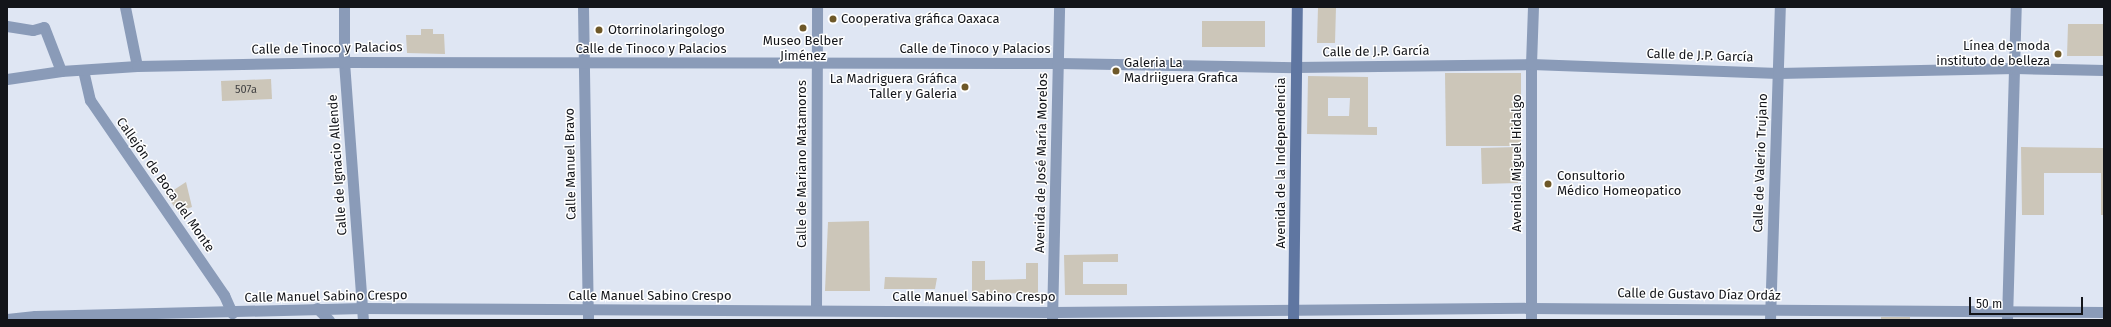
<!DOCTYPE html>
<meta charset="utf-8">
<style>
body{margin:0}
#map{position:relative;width:2111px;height:327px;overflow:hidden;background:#dfe6f3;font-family:"Fira Sans",sans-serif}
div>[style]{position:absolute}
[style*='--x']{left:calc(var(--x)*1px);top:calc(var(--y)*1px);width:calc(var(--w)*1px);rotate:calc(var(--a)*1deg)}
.building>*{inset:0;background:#ccc6b9}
.pedestrian>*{height:11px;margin:-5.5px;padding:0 5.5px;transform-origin:5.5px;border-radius:5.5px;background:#8a9bb8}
.minor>*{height:11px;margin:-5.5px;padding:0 5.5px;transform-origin:5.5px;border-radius:5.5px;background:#8a9bb8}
.tertiary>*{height:11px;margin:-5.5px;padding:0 5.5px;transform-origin:5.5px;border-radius:5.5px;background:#8a9bb8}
.secondary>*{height:11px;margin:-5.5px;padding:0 5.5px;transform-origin:5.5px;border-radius:5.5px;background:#5f76a1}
.dots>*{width:11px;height:11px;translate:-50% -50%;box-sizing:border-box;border:2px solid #fff;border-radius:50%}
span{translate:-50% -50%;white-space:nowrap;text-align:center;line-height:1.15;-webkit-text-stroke:3px #fff;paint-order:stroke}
.number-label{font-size:11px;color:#414142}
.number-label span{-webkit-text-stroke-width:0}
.poi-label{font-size:13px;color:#13151a}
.left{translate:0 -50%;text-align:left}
.right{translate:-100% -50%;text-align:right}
.street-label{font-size:13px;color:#13151a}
.frame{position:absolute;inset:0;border:8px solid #13151a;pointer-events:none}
.scale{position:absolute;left:1969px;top:297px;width:114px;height:18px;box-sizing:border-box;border:2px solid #13151a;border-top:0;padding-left:5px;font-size:12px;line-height:14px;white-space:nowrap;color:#13151a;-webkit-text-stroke:3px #fff;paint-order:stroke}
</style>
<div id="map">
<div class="building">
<div style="clip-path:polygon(1318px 7px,1336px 7px,1335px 43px,1317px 43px)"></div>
<div style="clip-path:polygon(1202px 21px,1265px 21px,1265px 47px,1202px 47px)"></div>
<div style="clip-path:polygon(2068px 24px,2104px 24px,2104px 56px,2067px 56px)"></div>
<div style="clip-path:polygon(421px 29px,433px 29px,433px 34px,444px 34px,445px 54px,407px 53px,406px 35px,421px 35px)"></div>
<div style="clip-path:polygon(1445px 73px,1521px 73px,1521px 146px,1446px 146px)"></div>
<div style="clip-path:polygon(evenodd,1308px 76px,1368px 77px,1368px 127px,1377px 127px,1377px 135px,1307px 134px,1308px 76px,1328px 98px,1350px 98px,1349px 116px,1328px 116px,1328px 98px)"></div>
<div style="clip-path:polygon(271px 79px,272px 99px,222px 101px,221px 81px)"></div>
<div style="clip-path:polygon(1517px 147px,1518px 183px,1482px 184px,1481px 148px)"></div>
<div style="clip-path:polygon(2021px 147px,2104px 148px,2104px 215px,2101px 215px,2101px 173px,2044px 173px,2044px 215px,2022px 215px)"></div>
<div style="clip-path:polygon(186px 182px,192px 207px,178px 212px,166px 195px)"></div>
<div style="clip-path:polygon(869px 221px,870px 291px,825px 291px,828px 222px)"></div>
<div style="clip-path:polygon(1118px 254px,1118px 262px,1083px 262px,1083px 284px,1127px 284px,1127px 295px,1065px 295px,1064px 255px)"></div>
<div style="clip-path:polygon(972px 261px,985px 261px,985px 280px,1026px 279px,1026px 263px,1038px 263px,1038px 293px,972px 294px)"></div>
<div style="clip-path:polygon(885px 277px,937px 278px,935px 289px,884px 289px)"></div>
<div style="clip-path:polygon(1881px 317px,1910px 317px,1910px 320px,1881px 320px)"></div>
</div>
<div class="pedestrian">
<div style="--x:7;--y:26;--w:26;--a:9"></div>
<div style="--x:33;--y:30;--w:11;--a:-15"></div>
<div style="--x:44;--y:27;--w:47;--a:68.9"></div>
</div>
<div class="minor">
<div style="--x:125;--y:7;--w:60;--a:78.5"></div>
<div style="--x:344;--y:7;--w:55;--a:90"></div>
<div style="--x:344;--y:62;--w:259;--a:85.8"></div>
<div style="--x:83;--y:70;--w:31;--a:77"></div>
<div style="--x:90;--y:100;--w:237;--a:55.5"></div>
<div style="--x:224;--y:295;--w:20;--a:66"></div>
<div style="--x:317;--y:308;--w:17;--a:45"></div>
<div style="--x:588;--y:311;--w:9;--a:90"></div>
<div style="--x:1531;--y:320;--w:256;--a:-90"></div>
<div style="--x:1531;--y:64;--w:57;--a:-88"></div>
<div style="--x:1770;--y:320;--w:313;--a:-88.2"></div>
<div style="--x:2007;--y:320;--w:313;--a:-88.4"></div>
</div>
<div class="tertiary">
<div style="--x:583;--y:7;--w:304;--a:89.1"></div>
<div style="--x:7;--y:79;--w:55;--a:-8.4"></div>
<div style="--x:61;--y:71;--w:76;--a:-3.8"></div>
<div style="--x:137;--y:66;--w:207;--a:-1.1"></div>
<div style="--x:344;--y:62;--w:714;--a:0.08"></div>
<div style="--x:1058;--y:63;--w:237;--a:1"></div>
<div style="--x:1295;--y:67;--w:236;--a:-0.7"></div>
<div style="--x:1531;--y:64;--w:247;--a:2.1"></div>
<div style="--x:1778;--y:73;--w:237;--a:-1.2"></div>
<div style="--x:2015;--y:68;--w:89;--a:1.3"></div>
<div style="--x:816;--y:310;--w:303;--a:-89.8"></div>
<div style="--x:7;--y:319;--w:28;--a:-6"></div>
<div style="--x:35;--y:316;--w:327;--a:-1.4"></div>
<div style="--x:362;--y:308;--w:690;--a:0.33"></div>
<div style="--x:1052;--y:312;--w:478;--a:-0.5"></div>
<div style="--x:1530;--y:308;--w:574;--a:0.4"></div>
<div style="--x:1052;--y:320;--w:313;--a:-88.7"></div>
</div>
<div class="secondary">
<div style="--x:1293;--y:320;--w:313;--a:-89.3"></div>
</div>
<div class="dots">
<div style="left:833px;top:19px;background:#6e5828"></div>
<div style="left:803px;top:28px;background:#6e5828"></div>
<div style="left:599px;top:30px;background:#6e5828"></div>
<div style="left:2058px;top:54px;background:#6e5828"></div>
<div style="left:1116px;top:71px;background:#6e5828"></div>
<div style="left:965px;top:87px;background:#6e5828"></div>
<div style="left:1548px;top:184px;background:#6e5828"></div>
</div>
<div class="number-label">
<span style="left:246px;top:90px">507a</span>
</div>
<div class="poi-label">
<span class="left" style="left:841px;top:19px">Cooperativa gráfica Oaxaca</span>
<span class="left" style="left:608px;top:30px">Otorrinolaringologo</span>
<span style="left:803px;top:49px">Museo Belber<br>Jiménez</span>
<span class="right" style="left:2050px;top:54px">Línea de moda<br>instituto de belleza</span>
<span class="left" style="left:1124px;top:71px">Galeria La<br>Madriiguera Grafica</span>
<span class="right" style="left:957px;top:87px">La Madriguera Gráfica<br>Taller y Galeria</span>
<span class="left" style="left:1557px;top:184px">Consultorio<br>Médico Homeopatico</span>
</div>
<div class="street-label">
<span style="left:327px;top:49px;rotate:-1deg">Calle de Tinoco y Palacios</span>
<span style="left:651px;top:49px">Calle de Tinoco y Palacios</span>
<span style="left:975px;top:49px">Calle de Tinoco y Palacios</span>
<span style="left:1376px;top:52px;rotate:-1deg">Calle de J.P. García</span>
<span style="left:1700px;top:56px;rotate:2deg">Calle de J.P. García</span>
<span style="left:1042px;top:163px;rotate:-89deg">Avenida de José María Morelos</span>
<span style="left:1281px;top:163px;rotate:-90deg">Avenida de la Independencia</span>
<span style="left:1517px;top:163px;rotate:-90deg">Avenida Miguel Hidalgo</span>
<span style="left:1761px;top:163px;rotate:-88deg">Calle de Valerio Trujano</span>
<span style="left:571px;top:164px;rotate:-91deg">Calle Manuel Bravo</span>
<span style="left:802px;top:164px;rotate:-90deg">Calle de Mariano Matamoros</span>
<span style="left:338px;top:165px;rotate:-94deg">Calle de Ignacio Allende</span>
<span style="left:165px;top:185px;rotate:55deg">Callejón de Boca del Monte</span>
<span style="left:1699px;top:295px;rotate:1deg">Calle de Gustavo Díaz Ordáz</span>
<span style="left:650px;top:296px">Calle Manuel Sabino Crespo</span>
<span style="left:326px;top:297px;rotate:-1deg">Calle Manuel Sabino Crespo</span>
<span style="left:974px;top:297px">Calle Manuel Sabino Crespo</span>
</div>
<div class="frame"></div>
<div class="scale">50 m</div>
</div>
